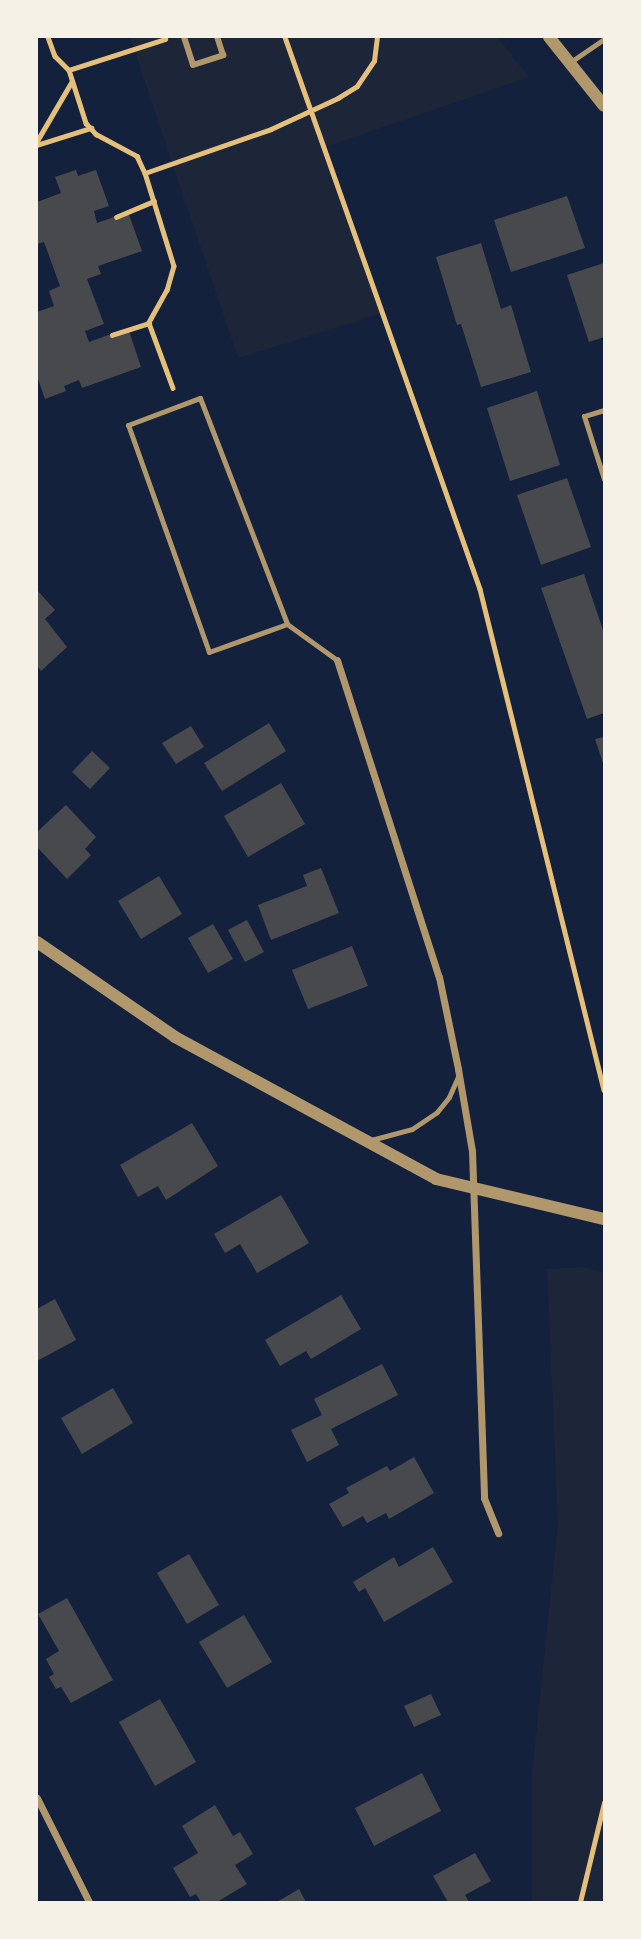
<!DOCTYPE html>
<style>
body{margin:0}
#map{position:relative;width:641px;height:1939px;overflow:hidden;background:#14213d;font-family:Lato,sans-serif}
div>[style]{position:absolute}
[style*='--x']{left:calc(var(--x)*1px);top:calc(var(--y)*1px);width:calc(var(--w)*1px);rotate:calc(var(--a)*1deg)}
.green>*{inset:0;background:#1d2539}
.building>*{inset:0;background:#48494c}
.path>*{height:4.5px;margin:-2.25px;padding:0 2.25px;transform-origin:2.25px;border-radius:2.25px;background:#e5c07b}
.service>*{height:5px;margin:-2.5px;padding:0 2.5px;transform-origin:2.5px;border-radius:2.5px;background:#b1986c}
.pedestrian>*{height:6px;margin:-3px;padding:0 3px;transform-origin:3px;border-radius:3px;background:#b1986c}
.minor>*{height:7px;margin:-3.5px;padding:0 3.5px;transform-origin:3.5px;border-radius:3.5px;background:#b1986c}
.tertiary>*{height:12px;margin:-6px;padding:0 6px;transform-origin:6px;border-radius:6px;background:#b1986c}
span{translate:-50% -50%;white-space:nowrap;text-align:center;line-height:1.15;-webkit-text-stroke:7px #f6f1e7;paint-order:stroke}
.frame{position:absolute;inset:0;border:38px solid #f6f1e7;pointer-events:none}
</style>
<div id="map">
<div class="green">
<div style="clip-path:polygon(130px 37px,497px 37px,529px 77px,325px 147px,383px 313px,238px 358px)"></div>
<div style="clip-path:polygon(583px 1267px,604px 1273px,604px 1902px,532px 1902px,532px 1774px,558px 1524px,547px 1269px)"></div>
</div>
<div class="building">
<div style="clip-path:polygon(76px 170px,78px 176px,96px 170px,109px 206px,94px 211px,97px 223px,128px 212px,142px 251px,98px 266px,101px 274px,87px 279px,104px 324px,85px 331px,89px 342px,128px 328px,141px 367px,82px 388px,79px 380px,64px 386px,66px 391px,45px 399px,37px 376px,37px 312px,54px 306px,49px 291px,60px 286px,44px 242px,37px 244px,37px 202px,61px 193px,55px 177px)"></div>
<div style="clip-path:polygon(567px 196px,585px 248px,511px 272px,494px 220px)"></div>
<div style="clip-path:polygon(481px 243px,501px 309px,511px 305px,531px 372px,481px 387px,461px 324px,457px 325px,436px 257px)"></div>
<div style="clip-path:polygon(604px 263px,604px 337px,589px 342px,567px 275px)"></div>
<div style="clip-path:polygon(537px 391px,560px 465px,510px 481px,487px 408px)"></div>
<div style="clip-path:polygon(567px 478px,591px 547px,541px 565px,517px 495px)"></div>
<div style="clip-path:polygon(584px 574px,604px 633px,604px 713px,587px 719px,541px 588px)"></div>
<div style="clip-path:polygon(37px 590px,55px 610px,45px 619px,67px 647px,41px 671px,37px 666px)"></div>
<div style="clip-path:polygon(269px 723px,286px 751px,222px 791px,204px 763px)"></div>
<div style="clip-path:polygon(191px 726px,204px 747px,176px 764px,162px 743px)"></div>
<div style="clip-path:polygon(604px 737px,604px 766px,595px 739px)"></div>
<div style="clip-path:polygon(92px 751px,110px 768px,90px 789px,72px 772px)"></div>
<div style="clip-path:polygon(281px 783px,305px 824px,248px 857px,224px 816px)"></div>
<div style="clip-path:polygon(66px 805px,96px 837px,85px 849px,91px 855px,67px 879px,37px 847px,37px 832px)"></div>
<div style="clip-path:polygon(321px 868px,339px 913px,271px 940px,258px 905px,307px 886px,303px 875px)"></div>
<div style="clip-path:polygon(159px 876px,182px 914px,141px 939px,118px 901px)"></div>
<div style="clip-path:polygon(247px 920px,264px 952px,245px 962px,228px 930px)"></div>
<div style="clip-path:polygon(213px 924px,233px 959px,208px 973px,188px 938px)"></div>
<div style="clip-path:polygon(352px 946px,368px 986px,308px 1009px,292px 970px)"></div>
<div style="clip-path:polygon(192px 1123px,218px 1166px,166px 1200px,158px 1186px,138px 1197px,120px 1165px)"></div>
<div style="clip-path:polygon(281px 1195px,309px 1243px,257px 1273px,240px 1244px,225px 1253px,214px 1234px)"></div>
<div style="clip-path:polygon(341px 1295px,361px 1329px,311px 1359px,306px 1351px,280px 1366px,265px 1340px)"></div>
<div style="clip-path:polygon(55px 1299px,76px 1340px,37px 1361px,37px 1309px)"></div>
<div style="clip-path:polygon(382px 1364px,398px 1395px,331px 1429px,339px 1445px,307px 1462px,291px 1430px,322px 1415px,314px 1399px)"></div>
<div style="clip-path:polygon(113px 1388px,133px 1423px,82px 1454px,61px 1418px)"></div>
<div style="clip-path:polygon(414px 1457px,434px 1493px,389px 1519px,386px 1513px,367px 1523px,363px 1516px,343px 1527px,329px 1504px,349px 1493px,346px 1488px,387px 1466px,390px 1471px)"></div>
<div style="clip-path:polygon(433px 1547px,453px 1582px,384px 1622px,365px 1588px,359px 1592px,353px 1582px,394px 1557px,399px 1567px)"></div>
<div style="clip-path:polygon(189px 1554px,219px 1605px,187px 1624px,157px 1573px)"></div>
<div style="clip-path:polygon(67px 1598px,113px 1680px,71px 1703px,61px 1687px,56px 1689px,49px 1677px,54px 1674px,46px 1659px,59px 1651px,38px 1614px)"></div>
<div style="clip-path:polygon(244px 1615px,272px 1662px,227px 1688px,199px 1642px)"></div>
<div style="clip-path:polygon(431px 1694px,441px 1715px,414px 1727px,404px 1706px)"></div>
<div style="clip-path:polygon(160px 1699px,196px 1762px,155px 1786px,119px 1722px)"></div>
<div style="clip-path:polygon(422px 1773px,441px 1811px,374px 1846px,355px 1808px)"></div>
<div style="clip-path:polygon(215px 1805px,233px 1836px,240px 1832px,253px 1854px,235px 1865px,247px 1884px,217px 1902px,201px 1902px,196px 1894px,190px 1897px,173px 1868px,198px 1853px,182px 1826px)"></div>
<div style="clip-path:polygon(475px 1853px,491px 1881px,465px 1895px,469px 1902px,448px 1902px,433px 1876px)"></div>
<div style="clip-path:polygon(299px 1889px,306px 1902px,277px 1902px)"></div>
</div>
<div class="path">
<div style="--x:48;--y:37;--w:20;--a:70"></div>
<div style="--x:55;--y:56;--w:20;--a:45"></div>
<div style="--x:69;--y:70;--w:56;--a:72.2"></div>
<div style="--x:86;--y:123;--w:15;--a:48"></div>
<div style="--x:96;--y:134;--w:47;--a:28.2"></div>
<div style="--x:137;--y:156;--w:19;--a:65"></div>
<div style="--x:145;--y:173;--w:97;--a:72.7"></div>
<div style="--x:174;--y:266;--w:25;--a:106"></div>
<div style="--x:167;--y:290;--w:38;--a:119"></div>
<div style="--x:149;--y:323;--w:69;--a:69.7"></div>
<div style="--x:285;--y:37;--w:585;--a:70.54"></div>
<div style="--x:480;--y:589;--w:516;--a:76.1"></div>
<div style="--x:69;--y:70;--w:101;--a:-17.9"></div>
<div style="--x:37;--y:141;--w:69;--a:-59.7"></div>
<div style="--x:37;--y:145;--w:57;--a:-17.5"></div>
<div style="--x:145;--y:173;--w:133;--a:-19.2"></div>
<div style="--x:271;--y:129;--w:74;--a:-24.8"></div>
<div style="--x:338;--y:98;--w:22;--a:-32"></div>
<div style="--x:357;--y:86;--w:30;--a:-56"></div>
<div style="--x:374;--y:61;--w:24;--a:-83"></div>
<div style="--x:116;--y:217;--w:41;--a:-22.8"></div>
<div style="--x:112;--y:335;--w:39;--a:-18"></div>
<div style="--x:580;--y:1902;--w:102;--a:-76.4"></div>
</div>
<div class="service">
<div style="--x:569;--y:63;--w:42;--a:-34.4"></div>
<div style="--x:604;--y:410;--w:21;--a:163"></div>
<div style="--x:584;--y:416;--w:66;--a:72.4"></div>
<div style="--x:287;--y:624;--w:83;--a:160.3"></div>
<div style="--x:209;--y:652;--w:241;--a:-109.6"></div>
<div style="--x:128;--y:425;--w:77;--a:-20.6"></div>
<div style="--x:200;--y:398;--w:242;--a:68.9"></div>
<div style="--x:287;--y:624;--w:62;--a:35.8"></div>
<div style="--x:371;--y:1140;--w:42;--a:-15"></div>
<div style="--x:412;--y:1129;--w:30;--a:-34"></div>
<div style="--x:437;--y:1112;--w:19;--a:-51"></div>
<div style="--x:449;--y:1097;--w:24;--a:-66"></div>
</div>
<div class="pedestrian">
<div style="--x:184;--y:37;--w:29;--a:72"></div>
<div style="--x:193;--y:65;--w:32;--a:-18"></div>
<div style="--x:223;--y:55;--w:19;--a:-108"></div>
</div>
<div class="minor">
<div style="--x:337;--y:660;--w:333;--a:72.2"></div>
<div style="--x:439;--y:977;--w:94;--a:78.3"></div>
<div style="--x:458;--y:1069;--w:83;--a:80.3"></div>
<div style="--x:472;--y:1151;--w:347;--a:88"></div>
<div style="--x:484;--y:1498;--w:38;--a:68"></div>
<div style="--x:37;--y:1798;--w:116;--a:63.4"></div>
</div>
<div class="tertiary">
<div style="--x:549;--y:37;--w:88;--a:51.4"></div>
<div style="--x:37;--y:942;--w:168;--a:34.5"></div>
<div style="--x:175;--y:1037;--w:297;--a:28.5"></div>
<div style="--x:436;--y:1179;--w:173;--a:13.4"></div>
</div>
<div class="frame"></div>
</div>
